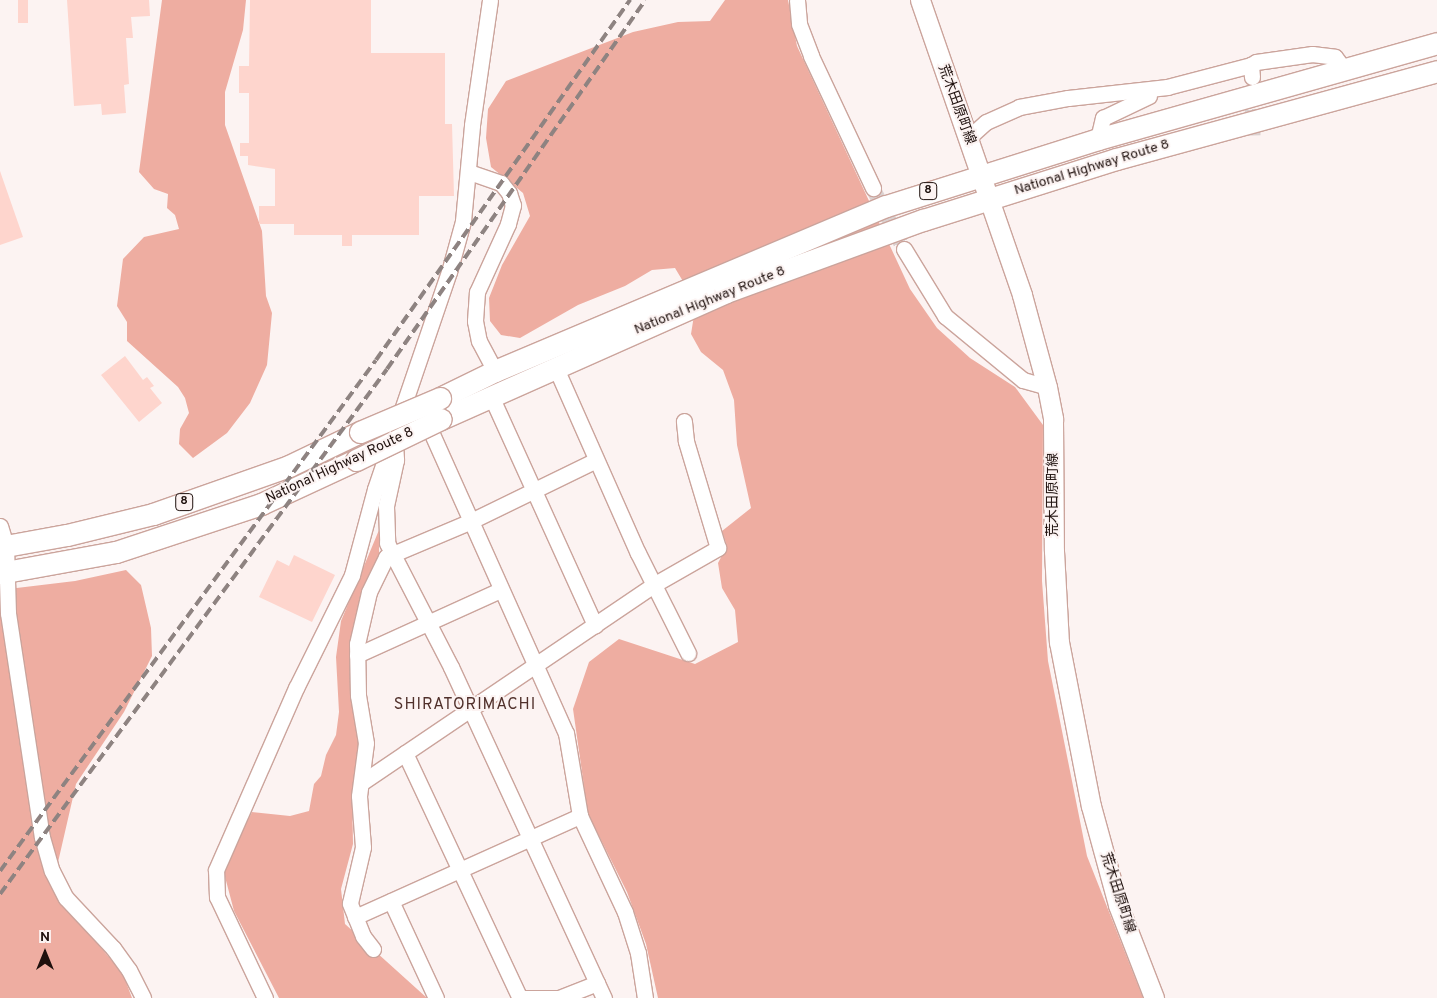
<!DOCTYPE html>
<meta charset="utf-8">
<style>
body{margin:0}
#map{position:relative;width:1437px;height:998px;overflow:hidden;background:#fcf3f2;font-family:Overpass,"Noto Sans JP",sans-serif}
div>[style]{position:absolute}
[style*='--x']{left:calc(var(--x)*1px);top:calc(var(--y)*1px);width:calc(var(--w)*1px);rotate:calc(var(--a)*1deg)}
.forest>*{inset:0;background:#eeada1}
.building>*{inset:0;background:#fed5cd}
.minor-tunnel>*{height:15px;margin-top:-7.5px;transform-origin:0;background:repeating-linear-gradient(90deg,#dbd1d0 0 15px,transparent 0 23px)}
.roads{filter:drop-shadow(1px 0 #cba49c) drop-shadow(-1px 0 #cba49c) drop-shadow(0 1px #cba49c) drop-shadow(0 -1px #cba49c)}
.minor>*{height:15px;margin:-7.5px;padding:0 7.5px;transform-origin:7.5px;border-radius:7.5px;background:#fff}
.major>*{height:19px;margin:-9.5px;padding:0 9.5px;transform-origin:9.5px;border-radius:9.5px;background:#fff}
.highway>*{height:21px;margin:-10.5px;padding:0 10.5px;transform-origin:10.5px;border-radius:10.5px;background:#fff}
.rail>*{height:4px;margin-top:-2px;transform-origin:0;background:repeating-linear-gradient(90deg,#8e8381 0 10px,transparent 0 15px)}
.bridges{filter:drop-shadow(1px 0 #cba49c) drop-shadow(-1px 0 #cba49c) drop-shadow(0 1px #cba49c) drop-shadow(0 -1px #cba49c)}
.highway-bridge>*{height:21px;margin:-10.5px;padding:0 10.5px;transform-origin:10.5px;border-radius:10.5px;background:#fff}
span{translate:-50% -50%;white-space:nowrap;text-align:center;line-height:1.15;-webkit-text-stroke:4px #fcf3f2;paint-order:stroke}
.shield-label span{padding:1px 4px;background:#fcf3f2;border:1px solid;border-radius:4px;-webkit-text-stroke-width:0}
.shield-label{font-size:12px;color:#1f110e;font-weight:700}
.street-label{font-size:14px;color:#1f110e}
.quarter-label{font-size:16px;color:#50302b;letter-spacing:1px}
.north{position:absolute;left:20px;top:928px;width:50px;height:50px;-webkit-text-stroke:4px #fcf3f2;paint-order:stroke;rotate:0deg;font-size:14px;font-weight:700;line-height:20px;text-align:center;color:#1f110e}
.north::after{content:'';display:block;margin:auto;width:18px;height:22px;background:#1f110e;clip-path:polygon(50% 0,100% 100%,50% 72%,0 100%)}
</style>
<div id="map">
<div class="forest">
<div style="clip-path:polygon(162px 0,246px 0,243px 30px,225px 92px,225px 125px,262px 231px,266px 296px,272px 313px,267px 365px,250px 403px,227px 433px,193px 458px,179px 444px,180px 429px,189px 413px,185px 398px,178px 387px,127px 341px,127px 322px,117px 306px,123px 259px,144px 237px,179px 229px,175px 215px,167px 208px,168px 194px,154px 189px,139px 172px)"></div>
<div style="clip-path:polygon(725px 0,788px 0,797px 46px,910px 289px,937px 328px,970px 358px,1015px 387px,1043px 425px,1042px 581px,1048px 661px,1087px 856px,1143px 998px,658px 998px,646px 944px,627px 892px,588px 814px,573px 709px,589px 662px,619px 639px,695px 664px,738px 642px,735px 610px,722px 588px,718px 563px,727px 546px,722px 531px,751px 508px,737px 445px,734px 400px,723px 370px,701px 352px,691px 334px,696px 303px,675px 268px,652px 270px,625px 286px,578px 305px,520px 338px,501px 335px,490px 321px,489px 298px,502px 265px,530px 216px,523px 193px,491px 167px,486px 138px,488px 109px,506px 81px,633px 32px,678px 22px,710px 21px)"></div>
<div style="clip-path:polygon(379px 530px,379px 558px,369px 580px,359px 717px,359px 764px,352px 792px,353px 844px,341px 889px,345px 924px,427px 998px,279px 998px,234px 911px,224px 873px,229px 856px,252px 812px,290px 816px,309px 811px,314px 784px,321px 776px,326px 755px,336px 735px,339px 712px,336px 657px,341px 621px)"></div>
<div style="clip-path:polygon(126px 570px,141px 585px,151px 628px,152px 656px,124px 712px,76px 784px,56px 871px,87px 931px,123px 974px,132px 998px,0 998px,0 590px,75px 581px)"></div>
</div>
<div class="building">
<div style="clip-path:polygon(18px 0,28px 0,28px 23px,18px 23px)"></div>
<div style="clip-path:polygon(67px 0,149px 0,150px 16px,131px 17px,133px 38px,126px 38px,129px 84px,124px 85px,126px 113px,102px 115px,101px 104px,74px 106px)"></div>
<div style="clip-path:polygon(250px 0,371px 0,371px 53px,445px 53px,445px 124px,452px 124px,454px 196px,419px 196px,419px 235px,352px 235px,352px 246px,342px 246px,342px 235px,294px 235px,294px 224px,259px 224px,259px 206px,275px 206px,275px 169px,248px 165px,248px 156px,240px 156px,240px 143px,249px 143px,249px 93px,239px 93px,239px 66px,249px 66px)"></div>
<div style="clip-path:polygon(0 171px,23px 237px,0 245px)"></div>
<div style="clip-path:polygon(125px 356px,143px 380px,147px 377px,154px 386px,150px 388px,162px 403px,139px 422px,101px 375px)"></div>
<div style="clip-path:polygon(294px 555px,335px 575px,312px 622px,259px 597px,277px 560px,289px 566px)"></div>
</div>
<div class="minor-tunnel">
<div style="--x:1252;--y:86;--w:49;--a:88.8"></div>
<div style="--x:873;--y:188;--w:68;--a:63.1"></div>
</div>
<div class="roads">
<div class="minor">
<div style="--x:797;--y:0;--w:24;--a:85"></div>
<div style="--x:799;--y:24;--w:34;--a:69"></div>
<div style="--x:811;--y:56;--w:146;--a:64.8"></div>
<div style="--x:1252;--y:77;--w:12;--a:-95"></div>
<div style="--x:1251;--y:65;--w:6;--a:-31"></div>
<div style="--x:1256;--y:62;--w:57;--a:-8.1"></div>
<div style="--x:1312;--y:54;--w:23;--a:7"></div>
<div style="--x:1335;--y:57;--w:15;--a:53"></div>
<div style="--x:967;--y:139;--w:25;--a:-42"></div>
<div style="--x:986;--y:122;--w:36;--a:-24"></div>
<div style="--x:1019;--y:107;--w:50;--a:-10.4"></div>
<div style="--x:1068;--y:98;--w:100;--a:-6.3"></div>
<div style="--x:1167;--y:87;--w:87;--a:-14.7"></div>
<div style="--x:1098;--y:139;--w:22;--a:-77"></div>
<div style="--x:1103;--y:118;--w:51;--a:-25.6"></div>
<div style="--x:469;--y:172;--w:34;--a:19"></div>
<div style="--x:501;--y:183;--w:13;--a:51"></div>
<div style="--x:509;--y:193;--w:13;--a:72"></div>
<div style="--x:513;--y:205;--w:20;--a:105"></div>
<div style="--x:508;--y:224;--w:75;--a:114.5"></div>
<div style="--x:477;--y:292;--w:29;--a:94"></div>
<div style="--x:475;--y:321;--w:20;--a:79"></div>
<div style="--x:479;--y:341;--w:34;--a:62"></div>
<div style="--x:904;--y:249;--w:79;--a:58.5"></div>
<div style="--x:945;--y:316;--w:101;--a:39.4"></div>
<div style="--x:1023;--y:380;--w:25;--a:16"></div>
<div style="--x:555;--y:366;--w:205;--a:66.1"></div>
<div style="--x:638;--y:553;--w:112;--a:63.4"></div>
<div style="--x:491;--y:396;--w:252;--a:65.6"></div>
<div style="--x:428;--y:425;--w:338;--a:65.9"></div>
<div style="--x:566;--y:733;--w:84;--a:80.4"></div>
<div style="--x:580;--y:816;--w:106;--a:64.9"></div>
<div style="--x:625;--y:912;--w:43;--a:72.4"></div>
<div style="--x:638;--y:953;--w:46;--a:81.2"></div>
<div style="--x:395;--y:444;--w:16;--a:86"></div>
<div style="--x:396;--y:460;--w:47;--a:102.3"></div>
<div style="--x:386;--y:506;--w:37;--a:88"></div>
<div style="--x:387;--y:543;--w:140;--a:62.7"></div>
<div style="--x:451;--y:667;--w:365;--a:65.2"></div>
<div style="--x:0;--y:526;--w:21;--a:73"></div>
<div style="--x:6;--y:546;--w:67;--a:88.3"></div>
<div style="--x:8;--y:613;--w:227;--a:81.4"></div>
<div style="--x:42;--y:837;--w:35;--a:74"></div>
<div style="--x:52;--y:871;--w:30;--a:63"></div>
<div style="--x:66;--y:898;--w:69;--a:46.8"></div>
<div style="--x:113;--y:948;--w:27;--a:54"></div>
<div style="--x:129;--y:970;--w:31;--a:63"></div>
<div style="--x:357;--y:655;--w:157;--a:-24.4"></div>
<div style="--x:405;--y:753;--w:271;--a:64.9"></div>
<div style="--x:361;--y:783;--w:355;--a:-34.1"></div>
<div style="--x:655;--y:584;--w:73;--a:-29.7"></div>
<div style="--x:718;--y:548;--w:112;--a:-106.7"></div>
<div style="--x:686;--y:441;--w:20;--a:-96"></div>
<div style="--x:391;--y:901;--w:107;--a:65.1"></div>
<div style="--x:355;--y:917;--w:247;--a:-24.2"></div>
<div style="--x:373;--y:949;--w:16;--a:-128"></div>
<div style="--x:363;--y:936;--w:35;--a:-112"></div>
<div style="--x:350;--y:903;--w:57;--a:-76.9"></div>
<div style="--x:363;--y:847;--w:51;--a:-94.5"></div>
<div style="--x:359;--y:796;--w:53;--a:-82.5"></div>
<div style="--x:366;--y:743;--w:49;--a:-99.5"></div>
<div style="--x:358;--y:695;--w:51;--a:-91.1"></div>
<div style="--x:357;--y:644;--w:53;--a:-77"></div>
<div style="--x:369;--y:592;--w:39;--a:-64"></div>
<div style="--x:386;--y:557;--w:90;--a:-22.9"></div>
<div style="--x:469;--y:522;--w:141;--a:-26"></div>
<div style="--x:265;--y:998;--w:112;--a:-115.4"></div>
<div style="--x:217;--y:897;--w:27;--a:-92"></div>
<div style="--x:216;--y:870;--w:199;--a:-66.3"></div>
<div style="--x:296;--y:688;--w:126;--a:-63.6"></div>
<div style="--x:352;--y:575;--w:89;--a:-75"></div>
<div style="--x:375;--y:489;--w:229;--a:-71.2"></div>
<div style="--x:449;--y:272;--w:53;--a:-74.6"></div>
<div style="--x:463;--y:221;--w:96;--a:-84.6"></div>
<div style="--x:472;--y:125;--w:126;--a:-81.8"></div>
<div style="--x:521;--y:998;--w:38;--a:0"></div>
<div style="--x:559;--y:998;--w:41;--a:-21.5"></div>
</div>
<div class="major">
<div style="--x:920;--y:0;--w:312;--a:70.9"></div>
<div style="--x:1022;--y:295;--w:95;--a:74.8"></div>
<div style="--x:1047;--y:387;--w:33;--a:79"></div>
<div style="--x:1053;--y:419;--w:132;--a:89.6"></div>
<div style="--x:1054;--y:551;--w:91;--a:86.9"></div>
<div style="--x:1059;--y:642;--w:167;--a:79"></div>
<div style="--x:1091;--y:806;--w:103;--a:74.7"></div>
<div style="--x:1118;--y:905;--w:100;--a:68.8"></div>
</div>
<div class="highway">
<div style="--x:440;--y:398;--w:61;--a:-26.1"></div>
<div style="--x:495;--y:371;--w:424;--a:-22.9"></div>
<div style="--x:886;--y:206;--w:222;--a:-17.5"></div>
<div style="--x:1098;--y:139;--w:352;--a:-15.8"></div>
<div style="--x:441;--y:419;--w:312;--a:-24"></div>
<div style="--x:726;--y:292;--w:210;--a:-20.1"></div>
<div style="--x:923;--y:220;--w:202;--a:-17.5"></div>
<div style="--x:1116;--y:159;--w:333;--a:-15.3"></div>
<div style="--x:0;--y:547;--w:68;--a:-10.2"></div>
<div style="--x:67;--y:535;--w:89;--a:-13.7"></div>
<div style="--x:153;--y:514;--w:144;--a:-19.4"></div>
<div style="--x:289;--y:466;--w:79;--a:-25.6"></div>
<div style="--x:0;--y:573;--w:118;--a:-10.3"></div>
<div style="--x:116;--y:552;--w:153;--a:-18.3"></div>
<div style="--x:261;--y:504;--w:105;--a:-24.9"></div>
</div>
</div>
<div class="rail">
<div style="--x:0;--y:871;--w:634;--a:-53.65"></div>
<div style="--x:376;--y:360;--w:441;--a:-54.8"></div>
<div style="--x:0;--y:894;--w:652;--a:-53.6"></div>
<div style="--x:387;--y:369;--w:450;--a:-55"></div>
</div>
<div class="bridges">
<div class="highway-bridge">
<div style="--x:360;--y:432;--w:87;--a:-23"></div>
<div style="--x:356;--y:460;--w:94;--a:-25.8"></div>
</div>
</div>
<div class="shield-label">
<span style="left:928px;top:191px">8</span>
<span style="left:184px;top:502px">8</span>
</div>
<div class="street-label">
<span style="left:956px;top:105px;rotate:70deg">荒木田原町線</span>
<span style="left:1092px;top:168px;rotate:-17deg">National Highway Route 8</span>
<span style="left:710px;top:301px;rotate:-22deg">National Highway Route 8</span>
<span style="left:340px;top:466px;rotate:-25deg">National Highway Route 8</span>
<span style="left:1054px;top:495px;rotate:-90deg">荒木田原町線</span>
<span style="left:1117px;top:893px;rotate:72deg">荒木田原町線</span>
</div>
<div class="quarter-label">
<span style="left:465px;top:705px">SHIRATORIMACHI</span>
</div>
<div class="north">N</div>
</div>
